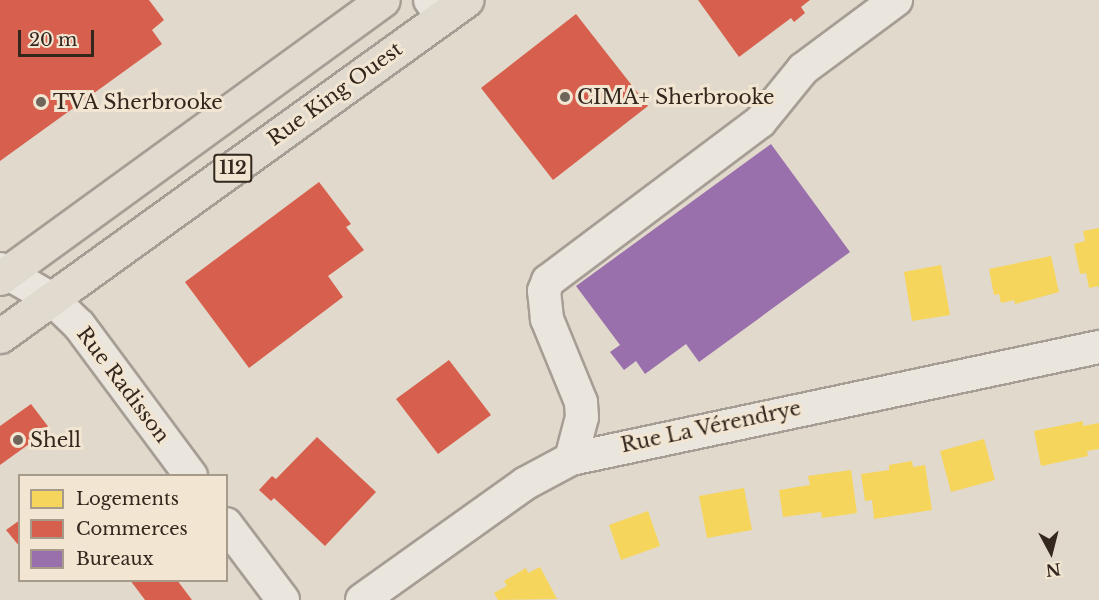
<!DOCTYPE html>
<meta charset="utf-8">
<style>
body{margin:0}
#map{position:relative;width:1099px;height:600px;overflow:hidden;background:#e1d9cb;font-family:"Libre Baskerville",serif}
div>[style]{position:absolute}
[style*='--x']{left:calc(var(--x)*1px);top:calc(var(--y)*1px);width:calc(var(--w)*1px);rotate:calc(var(--a)*1deg)}
.homes>*{inset:0;background:#f6d55c}
.shops>*{inset:0;background:#d6604d}
.offices>*{inset:0;background:#9970ab}
.roads{filter:drop-shadow(2px 0 #a69e95) drop-shadow(-2px 0 #a69e95) drop-shadow(0 2px #a69e95) drop-shadow(0 -2px #a69e95)}
.minor>*{height:32px;margin:-16px;padding:0 16px;transform-origin:16px;border-radius:16px;background:#eae5dd}
.major>*{height:33px;margin:-16.5px;padding:0 16.5px;transform-origin:16.5px;border-radius:16.5px;background:#e0dacf}
.dots>*{width:16px;height:16px;translate:-50% -50%;box-sizing:border-box;border:3px solid #f2e6d2;border-radius:50%}
span{translate:-50% -50%;white-space:nowrap;text-align:center;line-height:1.15;-webkit-text-stroke:6px #f2e6d2;paint-order:stroke}
.shield-label span{padding:2px 4px;background:#f2e6d2;border:2px solid;border-radius:4px;-webkit-text-stroke-width:0}
.shield-label{font-size:18px;color:#33271e;font-weight:700}
.street-label{font-size:20px;color:#33271e}
.poi-label{font-size:20px;color:#33271e}
.left{translate:0 -50%;text-align:left}
.legend{position:absolute;left:18px;top:474px;width:210px;height:108px;box-sizing:border-box;background:#f2e6d2;border:2px solid #a69a8a;margin:0;padding:8px 10px;list-style:none;font-size:18px;color:#33271e}
.legend li{display:flex;align-items:center;gap:12px;height:30px}
.legend b{width:30px;border:2px solid #a69a8a}
.north{position:absolute;left:1021px;top:522px;width:60px;height:60px;-webkit-text-stroke:4px #f2e6d2;paint-order:stroke;rotate:173deg;font-size:16px;font-weight:700;line-height:24px;text-align:center;color:#33271e}
.north::after{content:'';display:block;margin:auto;width:21px;height:27px;background:#33271e;clip-path:polygon(50% 0,100% 100%,50% 72%,0 100%)}
.scale{position:absolute;left:18px;top:30px;width:76px;height:27px;box-sizing:border-box;border:3px solid #33271e;border-top:0;padding-left:8px;font-size:18px;line-height:21px;white-space:nowrap;color:#33271e;-webkit-text-stroke:4px #f2e6d2;paint-order:stroke}
</style>
<div id="map">
<div class="homes">
<div style="clip-path:polygon(1099px 228px,1099px 286px,1089px 288px,1086px 273px,1080px 274px,1074px 244px,1085px 241px,1083px 231px)"></div>
<div style="clip-path:polygon(1051px 256px,1059px 292px,1015px 304px,1014px 300px,1001px 303px,999px 294px,994px 295px,989px 269px)"></div>
<div style="clip-path:polygon(941px 265px,950px 315px,912px 321px,904px 272px)"></div>
<div style="clip-path:polygon(1083px 421px,1083px 426px,1099px 423px,1099px 449px,1087px 451px,1088px 456px,1041px 466px,1034px 431px)"></div>
<div style="clip-path:polygon(984px 439px,995px 480px,951px 492px,940px 451px)"></div>
<div style="clip-path:polygon(912px 461px,913px 467px,925px 465px,932px 510px,874px 519px,872px 500px,865px 501px,861px 474px,889px 470px,889px 465px)"></div>
<div style="clip-path:polygon(851px 470px,857px 513px,822px 518px,821px 512px,783px 517px,779px 490px,810px 485px,808px 476px)"></div>
<div style="clip-path:polygon(744px 488px,752px 530px,707px 538px,699px 496px)"></div>
<div style="clip-path:polygon(648px 511px,660px 546px,621px 560px,609px 525px)"></div>
<div style="clip-path:polygon(540px 567px,557px 599px,498px 600px,494px 593px,507px 586px,504px 581px,526px 568px,528px 573px)"></div>
</div>
<div class="shops">
<div style="clip-path:polygon(0 0,149px 0,164px 20px,152px 30px,162px 44px,0 161px)"></div>
<div style="clip-path:polygon(698px 0,810px 0,801px 7px,805px 13px,794px 22px,791px 18px,739px 57px)"></div>
<div style="clip-path:polygon(576px 14px,648px 106px,553px 180px,481px 88px)"></div>
<div style="clip-path:polygon(319px 182px,351px 224px,346px 227px,364px 250px,328px 276px,343px 297px,249px 368px,185px 282px)"></div>
<div style="clip-path:polygon(449px 360px,491px 415px,438px 454px,396px 399px)"></div>
<div style="clip-path:polygon(31px 404px,50px 429px,0 465px,0 426px)"></div>
<div style="clip-path:polygon(317px 437px,376px 492px,325px 546px,274px 498px,271px 501px,259px 490px,272px 476px,276px 479px)"></div>
<div style="clip-path:polygon(20px 520px,20px 547px,6px 530px)"></div>
<div style="clip-path:polygon(130px 580px,177px 580px,192px 600px,145px 600px)"></div>
</div>
<div class="offices">
<div style="clip-path:polygon(771px 144px,850px 252px,699px 362px,686px 344px,645px 374px,636px 361px,624px 370px,610px 352px,620px 345px,576px 286px)"></div>
</div>
<div class="roads">
<div class="minor">
<div style="--x:430;--y:0;--w:21;--a:53"></div>
<div style="--x:0;--y:269;--w:60;--a:30"></div>
<div style="--x:52;--y:299;--w:37;--a:44"></div>
<div style="--x:79;--y:325;--w:188;--a:53.4"></div>
<div style="--x:571;--y:459;--w:43;--a:-75.3"></div>
<div style="--x:582;--y:417;--w:15;--a:-94"></div>
<div style="--x:581;--y:402;--w:90;--a:-112.3"></div>
<div style="--x:547;--y:319;--w:28;--a:-96"></div>
<div style="--x:544;--y:291;--w:11;--a:-68"></div>
<div style="--x:548;--y:281;--w:265;--a:-36.9"></div>
<div style="--x:760;--y:122;--w:68;--a:-50.9"></div>
<div style="--x:803;--y:69;--w:116;--a:-36.6"></div>
<div style="--x:226;--y:524;--w:95;--a:53.1"></div>
<div style="--x:362;--y:600;--w:201;--a:-35.5"></div>
<div style="--x:526;--y:483;--w:51;--a:-28.1"></div>
<div style="--x:571;--y:459;--w:540;--a:-11.98"></div>
</div>
<div class="major">
<div style="--x:0;--y:278;--w:473;--a:-36"></div>
<div style="--x:0;--y:336;--w:575;--a:-35.79"></div>
</div>
</div>
<div class="dots">
<div style="left:565px;top:97px;background:#70655b"></div>
<div style="left:41px;top:102px;background:#70655b"></div>
<div style="left:18px;top:440px;background:#70655b"></div>
</div>
<div class="shield-label">
<span style="left:233px;top:168px">112</span>
</div>
<div class="street-label">
<span style="left:335px;top:94px;rotate:-36deg">Rue King Ouest</span>
<span style="left:123px;top:385px;rotate:53deg">Rue Radisson</span>
<span style="left:711px;top:427px;rotate:-12deg">Rue La Vérendrye</span>
</div>
<div class="poi-label">
<span class="left" style="left:577px;top:97px">CIMA+ Sherbrooke</span>
<span class="left" style="left:53px;top:102px">TVA Sherbrooke</span>
<span class="left" style="left:30px;top:440px">Shell</span>
</div>
<ul class="legend">
<li><b style="height:16px;background:#f6d55c"></b>Logements</li>
<li><b style="height:16px;background:#d6604d"></b>Commerces</li>
<li><b style="height:16px;background:#9970ab"></b>Bureaux</li>
</ul>
<div class="north">N</div>
<div class="scale">20 m</div>
</div>
